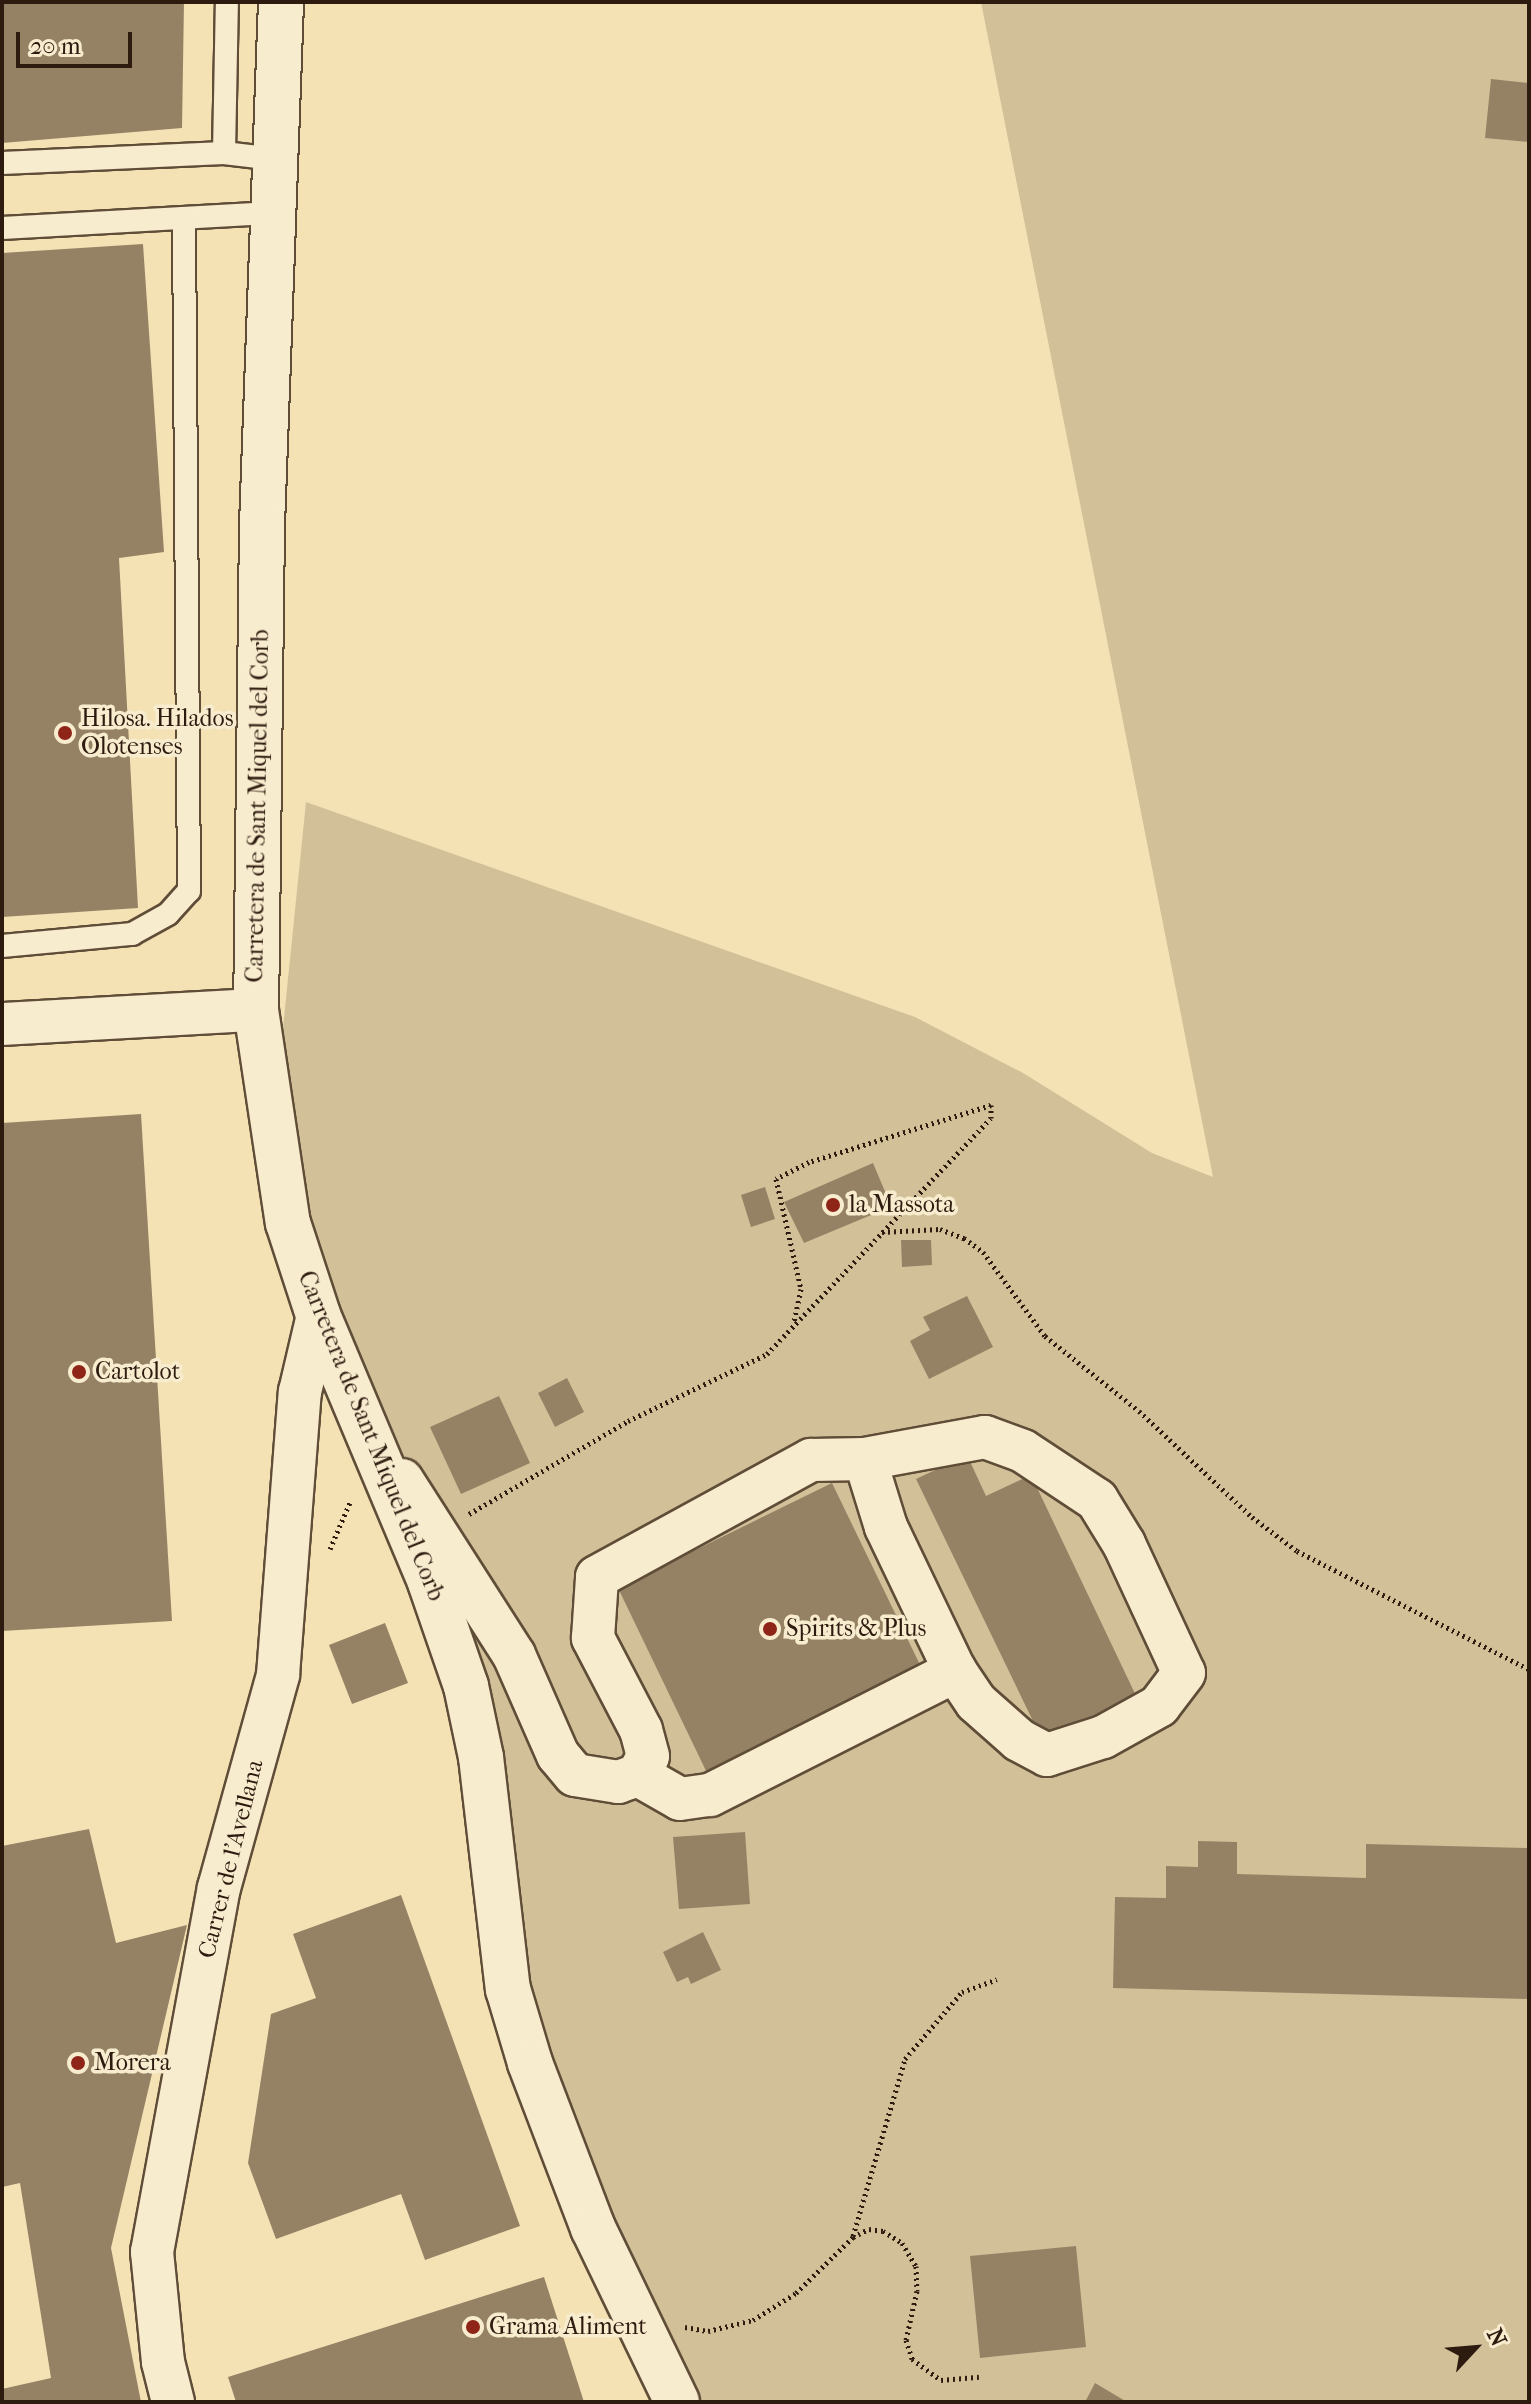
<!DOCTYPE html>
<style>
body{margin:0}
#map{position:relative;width:1531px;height:2404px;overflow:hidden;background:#f4e2b5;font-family:"IM FELL French Canon",serif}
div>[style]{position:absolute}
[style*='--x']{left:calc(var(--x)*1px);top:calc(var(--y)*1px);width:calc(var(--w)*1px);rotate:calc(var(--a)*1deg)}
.green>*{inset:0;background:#d2c099}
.building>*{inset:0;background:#958265}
.path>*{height:5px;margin-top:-2.5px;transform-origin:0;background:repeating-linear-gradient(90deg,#2e1b0f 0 2px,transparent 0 6px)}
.roads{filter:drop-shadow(2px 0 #604d38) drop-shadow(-2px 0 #604d38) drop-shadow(0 2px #604d38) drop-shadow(0 -2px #604d38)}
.lane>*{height:22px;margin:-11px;padding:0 11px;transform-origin:11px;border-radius:11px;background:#f8eccf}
.street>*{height:42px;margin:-21px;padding:0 21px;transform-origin:21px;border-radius:21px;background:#f8eccf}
.secondary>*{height:44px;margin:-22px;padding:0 22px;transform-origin:22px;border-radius:22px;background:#f8eccf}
.dots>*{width:22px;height:22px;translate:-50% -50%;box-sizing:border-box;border:4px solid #f8eccf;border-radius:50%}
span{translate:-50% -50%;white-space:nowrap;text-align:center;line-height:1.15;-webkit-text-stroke:7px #f8eccf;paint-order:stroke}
.poi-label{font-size:24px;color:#2e1b0f}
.left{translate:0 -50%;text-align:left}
.street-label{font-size:24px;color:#2e1b0f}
.frame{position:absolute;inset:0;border:4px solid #2e1b0f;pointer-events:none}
.north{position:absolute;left:1435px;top:2308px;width:80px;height:80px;-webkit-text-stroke:6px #f8eccf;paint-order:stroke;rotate:64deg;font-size:22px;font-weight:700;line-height:32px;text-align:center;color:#2e1b0f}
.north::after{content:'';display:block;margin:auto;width:28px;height:36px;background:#2e1b0f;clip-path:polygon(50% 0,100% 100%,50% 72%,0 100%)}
.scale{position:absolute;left:16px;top:32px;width:116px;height:36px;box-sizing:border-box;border:4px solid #2e1b0f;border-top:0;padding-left:10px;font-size:24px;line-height:28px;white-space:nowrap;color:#2e1b0f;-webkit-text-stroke:6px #f8eccf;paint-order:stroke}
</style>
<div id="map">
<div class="green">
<div style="clip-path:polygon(981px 2px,1529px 2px,1529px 2402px,665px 2402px,585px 2235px,470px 1739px,342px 1418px,278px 1077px,306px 802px,915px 1017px,1023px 1073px,1152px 1153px,1213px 1177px)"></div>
</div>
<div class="building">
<div style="clip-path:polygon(2px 2px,184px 2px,182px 128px,2px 143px)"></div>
<div style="clip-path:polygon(1491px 79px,1529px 83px,1529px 142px,1485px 138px)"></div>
<div style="clip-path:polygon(143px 244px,164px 552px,119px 558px,138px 908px,2px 917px,2px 253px)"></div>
<div style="clip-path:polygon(141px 1114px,172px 1621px,2px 1631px,2px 1123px)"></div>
<div style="clip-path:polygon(873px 1163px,889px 1201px,875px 1207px,876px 1213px,804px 1243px,784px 1202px)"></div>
<div style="clip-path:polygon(765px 1187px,775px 1219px,751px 1227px,741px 1195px)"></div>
<div style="clip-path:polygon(901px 1240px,931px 1240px,932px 1265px,902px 1267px)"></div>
<div style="clip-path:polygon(967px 1296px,993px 1347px,929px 1379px,910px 1341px,930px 1330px,923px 1317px)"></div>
<div style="clip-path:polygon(567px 1378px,584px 1412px,555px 1427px,538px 1393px)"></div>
<div style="clip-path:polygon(499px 1396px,530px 1463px,461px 1494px,430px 1427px)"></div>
<div style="clip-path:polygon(967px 1455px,986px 1496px,1031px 1475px,1139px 1702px,1045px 1746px,916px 1479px)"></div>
<div style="clip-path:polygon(832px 1483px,923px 1671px,708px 1775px,618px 1588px)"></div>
<div style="clip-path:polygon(385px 1623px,408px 1683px,352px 1704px,329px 1645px)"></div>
<div style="clip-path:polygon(89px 1829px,116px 1943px,187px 1925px,111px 2248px,141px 2402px,2px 2402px,2px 2389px,51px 2378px,20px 2183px,2px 2187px,2px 1846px)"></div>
<div style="clip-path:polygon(745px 1832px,750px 1904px,679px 1909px,673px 1837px)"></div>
<div style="clip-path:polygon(1198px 1841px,1237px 1842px,1237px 1874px,1366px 1878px,1366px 1844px,1529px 1848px,1529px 1999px,1113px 1988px,1115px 1897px,1166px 1898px,1166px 1866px,1198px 1867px)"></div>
<div style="clip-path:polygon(401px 1895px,520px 2226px,425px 2260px,401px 2194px,276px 2239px,248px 2163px,271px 2014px,316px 1998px,293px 1934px)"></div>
<div style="clip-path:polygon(703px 1932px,721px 1970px,691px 1984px,688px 1977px,677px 1982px,663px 1952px)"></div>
<div style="clip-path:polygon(1076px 2246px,1086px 2347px,980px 2358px,970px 2256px)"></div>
<div style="clip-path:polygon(544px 2277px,584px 2402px,236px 2402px,228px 2377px)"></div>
<div style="clip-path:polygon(1095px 2383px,1127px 2402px,1085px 2402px)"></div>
</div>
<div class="path">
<div style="--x:882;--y:1232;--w:58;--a:-3"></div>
<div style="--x:940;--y:1229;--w:26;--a:21"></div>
<div style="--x:964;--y:1238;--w:24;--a:36"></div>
<div style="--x:983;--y:1252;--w:104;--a:53.6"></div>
<div style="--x:1045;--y:1336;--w:120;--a:38.6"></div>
<div style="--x:1139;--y:1411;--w:155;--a:43.2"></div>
<div style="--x:1252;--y:1517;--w:56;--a:37.1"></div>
<div style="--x:1297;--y:1551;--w:260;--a:27"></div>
<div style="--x:469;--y:1514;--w:184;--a:-30.3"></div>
<div style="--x:628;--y:1421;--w:154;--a:-25.7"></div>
<div style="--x:767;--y:1354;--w:325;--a:-46.5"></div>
<div style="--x:991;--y:1118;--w:13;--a:-90"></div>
<div style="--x:991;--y:1105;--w:191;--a:162.6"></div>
<div style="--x:809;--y:1162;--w:37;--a:153"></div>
<div style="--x:776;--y:1179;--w:113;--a:77.2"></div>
<div style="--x:801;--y:1289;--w:35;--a:102"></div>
<div style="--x:330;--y:1549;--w:53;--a:-66.8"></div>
<div style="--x:853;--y:2236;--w:184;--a:-73.6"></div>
<div style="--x:905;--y:2059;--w:88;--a:-49.6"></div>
<div style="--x:962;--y:1992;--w:37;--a:-20"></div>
<div style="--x:685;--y:2327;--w:23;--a:10"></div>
<div style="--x:708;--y:2331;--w:46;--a:-13.7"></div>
<div style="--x:753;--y:2320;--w:51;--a:-32.1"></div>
<div style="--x:796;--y:2293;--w:80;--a:-44.5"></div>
<div style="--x:853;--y:2237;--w:18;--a:-27"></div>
<div style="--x:869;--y:2229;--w:14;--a:8"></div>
<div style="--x:883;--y:2231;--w:22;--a:32"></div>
<div style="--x:902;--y:2243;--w:27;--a:59"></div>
<div style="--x:916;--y:2266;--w:25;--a:88"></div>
<div style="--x:917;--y:2291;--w:50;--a:102.7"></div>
<div style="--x:906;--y:2340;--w:20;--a:72"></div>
<div style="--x:912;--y:2359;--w:36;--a:36"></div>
<div style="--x:941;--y:2380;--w:38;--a:-5"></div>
</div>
<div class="roads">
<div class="lane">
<div style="--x:224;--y:153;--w:151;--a:-88.9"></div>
<div style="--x:2;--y:163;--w:222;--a:-2.6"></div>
<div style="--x:224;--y:153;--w:51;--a:6.7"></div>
<div style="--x:2;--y:228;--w:271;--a:-3.2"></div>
<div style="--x:2;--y:946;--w:131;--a:-5.3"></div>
<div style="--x:132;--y:934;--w:41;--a:-29.1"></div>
<div style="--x:168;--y:914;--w:31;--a:-48"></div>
<div style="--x:189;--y:891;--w:673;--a:-90.43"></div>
</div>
<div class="street">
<div style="--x:2;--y:1024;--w:254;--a:-3.2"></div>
<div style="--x:402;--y:1480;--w:208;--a:57.4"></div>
<div style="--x:514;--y:1655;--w:109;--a:66.3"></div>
<div style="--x:558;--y:1755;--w:26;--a:50"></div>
<div style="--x:575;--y:1775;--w:44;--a:9.2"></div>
<div style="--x:618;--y:1782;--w:21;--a:-19"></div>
<div style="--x:638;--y:1775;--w:21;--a:-62"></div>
<div style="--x:648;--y:1756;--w:27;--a:-105"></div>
<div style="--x:641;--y:1730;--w:104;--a:-117.6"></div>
<div style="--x:593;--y:1638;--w:61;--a:-86.2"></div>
<div style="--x:597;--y:1577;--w:244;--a:-28.7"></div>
<div style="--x:811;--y:1460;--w:54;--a:-1.1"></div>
<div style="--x:865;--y:1459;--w:122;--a:-10.4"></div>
<div style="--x:985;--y:1437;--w:40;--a:20.2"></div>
<div style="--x:1023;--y:1451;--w:89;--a:33.5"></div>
<div style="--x:1097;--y:1500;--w:52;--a:58.5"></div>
<div style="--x:1124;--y:1544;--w:142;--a:65.1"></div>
<div style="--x:1184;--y:1673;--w:41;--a:127.1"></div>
<div style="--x:1159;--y:1706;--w:64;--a:151"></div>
<div style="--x:1103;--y:1737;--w:59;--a:162.2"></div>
<div style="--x:1047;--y:1755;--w:32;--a:-152"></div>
<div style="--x:1019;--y:1740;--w:57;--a:-138.5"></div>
<div style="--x:976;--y:1702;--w:37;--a:-124"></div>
<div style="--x:638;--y:1775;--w:48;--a:29.7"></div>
<div style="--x:680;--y:1799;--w:30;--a:-8"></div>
<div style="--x:710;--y:1795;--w:275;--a:-26.8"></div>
<div style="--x:955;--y:1671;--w:160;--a:-115.6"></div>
<div style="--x:886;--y:1527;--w:71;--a:-107.2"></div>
<div style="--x:173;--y:2402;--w:41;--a:-104"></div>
<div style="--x:163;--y:2362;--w:111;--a:-95.7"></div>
<div style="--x:152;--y:2252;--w:370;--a:-79.6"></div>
<div style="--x:219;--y:1888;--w:221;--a:-74.5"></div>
<div style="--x:278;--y:1675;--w:284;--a:-85.6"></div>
<div style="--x:300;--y:1392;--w:79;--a:-76.8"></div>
</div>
<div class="secondary">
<div style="--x:281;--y:2;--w:523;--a:92.08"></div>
<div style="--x:262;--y:525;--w:485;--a:90.7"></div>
<div style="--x:256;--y:1010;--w:215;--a:81.5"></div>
<div style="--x:288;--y:1223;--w:97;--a:71.9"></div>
<div style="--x:318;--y:1315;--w:290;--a:67.2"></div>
<div style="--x:430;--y:1582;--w:110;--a:70.9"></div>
<div style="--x:466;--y:1686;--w:73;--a:78.1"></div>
<div style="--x:481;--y:1757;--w:234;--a:83.4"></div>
<div style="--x:508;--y:1989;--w:77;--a:73.4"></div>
<div style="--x:530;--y:2063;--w:177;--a:69.1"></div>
<div style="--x:593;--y:2228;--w:193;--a:64.2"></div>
</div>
</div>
<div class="dots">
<div style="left:65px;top:733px;background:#8f2418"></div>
<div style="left:833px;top:1205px;background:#8f2418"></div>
<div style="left:79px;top:1372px;background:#8f2418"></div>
<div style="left:770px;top:1629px;background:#8f2418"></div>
<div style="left:78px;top:2063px;background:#8f2418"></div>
<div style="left:473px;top:2327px;background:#8f2418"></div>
</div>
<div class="poi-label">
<span class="left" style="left:81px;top:733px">Hilosa. Hilados<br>Olotenses</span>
<span class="left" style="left:849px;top:1205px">la Massota</span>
<span class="left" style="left:95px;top:1372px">Cartolot</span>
<span class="left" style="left:786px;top:1629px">Spirits &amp; Plus</span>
<span class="left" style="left:94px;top:2063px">Morera</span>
<span class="left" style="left:489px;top:2327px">Grama Aliment</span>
</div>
<div class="street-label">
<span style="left:258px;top:806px;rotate:-89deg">Carretera de Sant Miquel del Corb</span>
<span style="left:371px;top:1436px;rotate:68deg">Carretera de Sant Miquel del Corb</span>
<span style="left:231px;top:1859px;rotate:-76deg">Carrer de l'Avellana</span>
</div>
<div class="frame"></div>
<div class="north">N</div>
<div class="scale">20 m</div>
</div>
